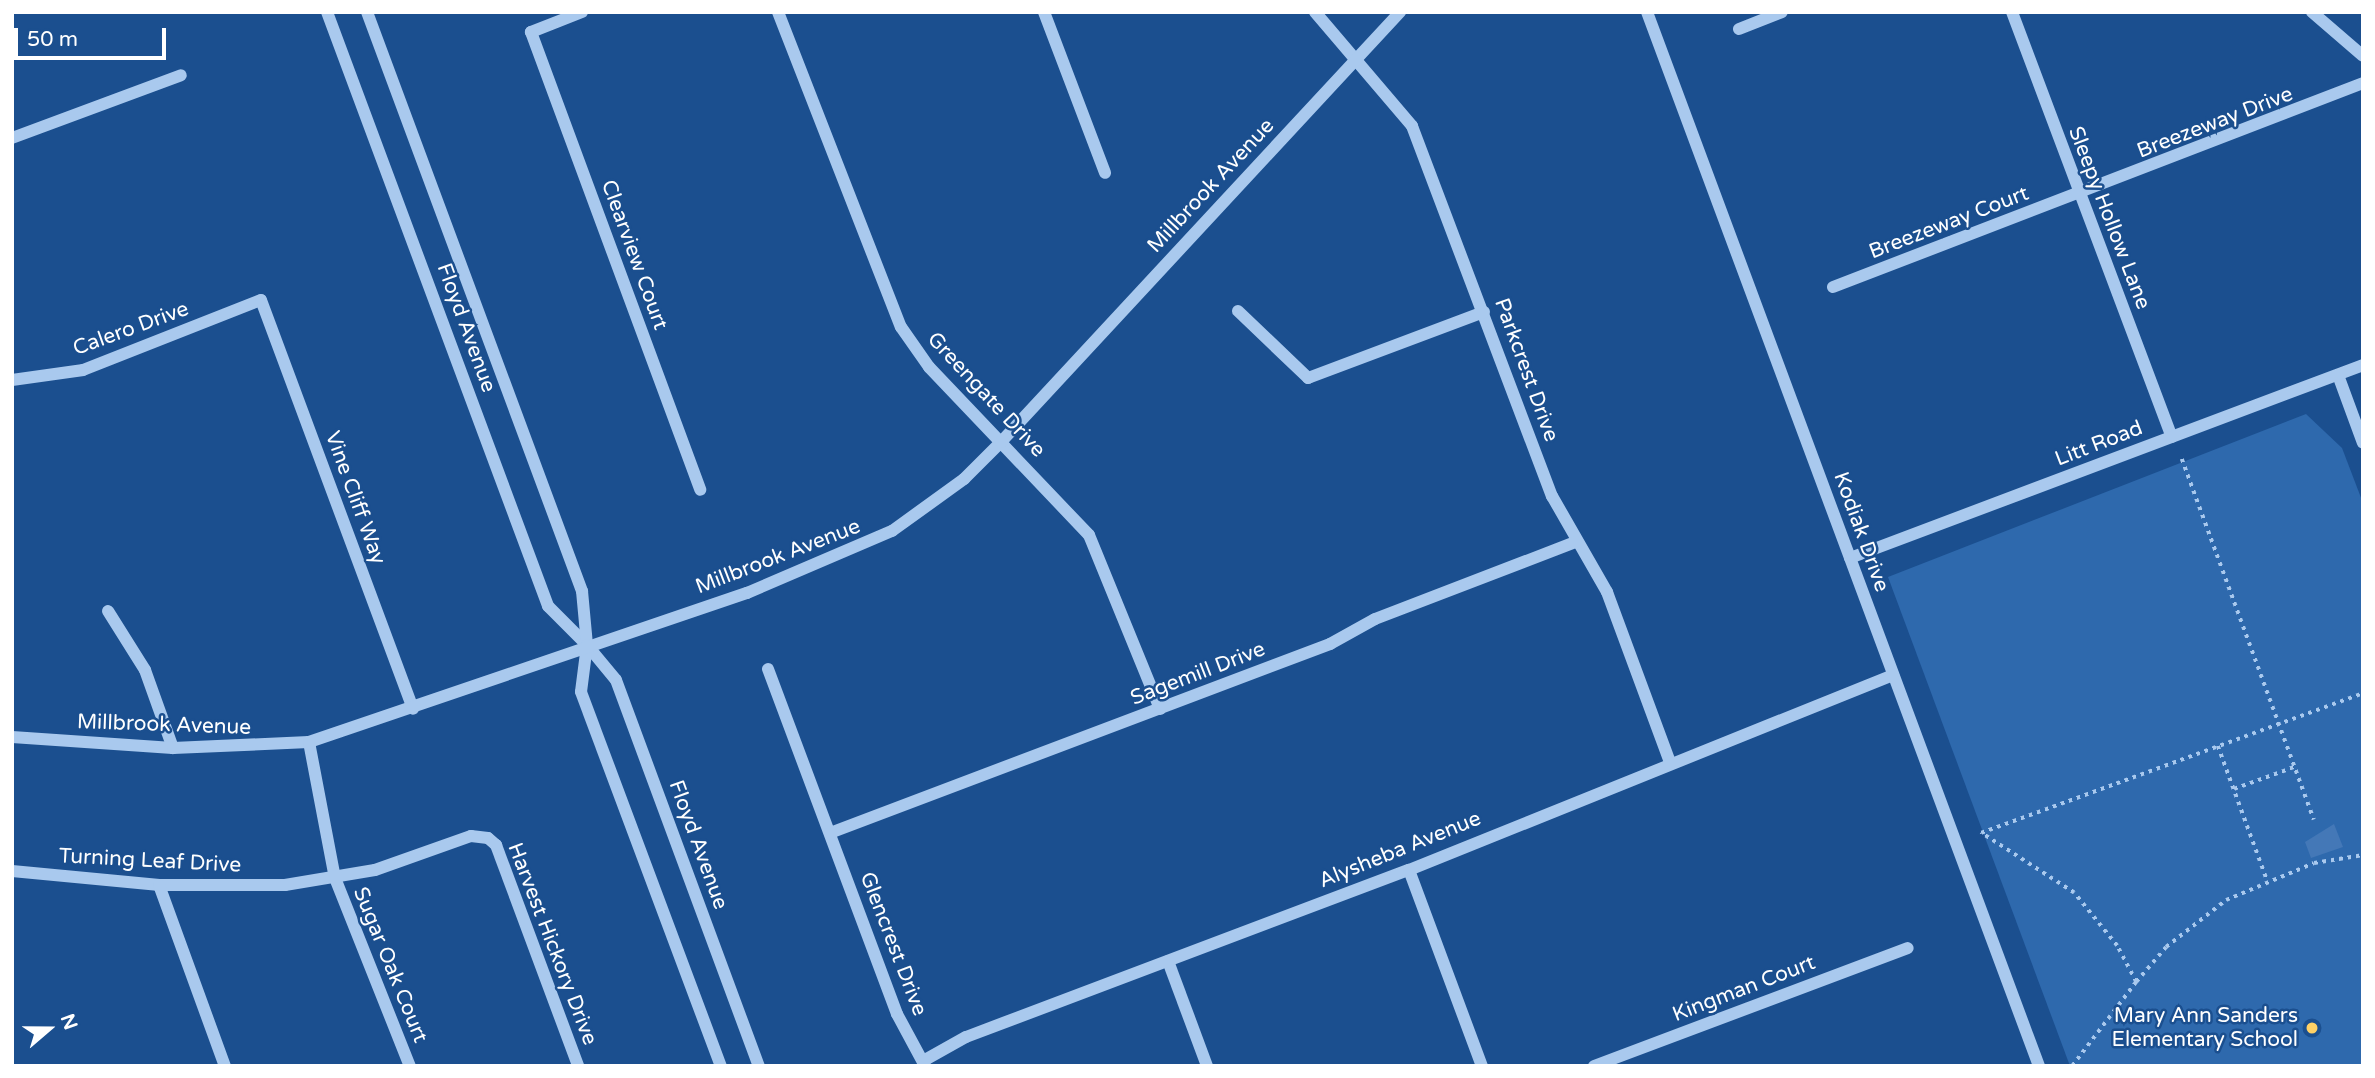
<!DOCTYPE html>
<style>
body{margin:0}
#map{position:relative;width:2375px;height:1078px;overflow:hidden;background:#1b4f8f;font-family:"Varela Round",sans-serif}
div>[style]{position:absolute}
[style*='--x']{left:calc(var(--x)*1px);top:calc(var(--y)*1px);width:calc(var(--w)*1px);rotate:calc(var(--a)*1deg)}
.green>*{inset:0;background:#2e69ad}
.building>*{inset:0;background:#4478b7}
.path>*{height:3.5px;margin-top:-1.75px;transform-origin:0;background:repeating-linear-gradient(90deg,#a9c9ee 0 3.5px,transparent 0 8.5px)}
.minor>*{height:12px;margin:-6px;padding:0 6px;transform-origin:6px;border-radius:6px;background:#a9c9ee}
.dots>*{width:19px;height:19px;translate:-50% -50%;box-sizing:border-box;border:4px solid #1b4f8f;border-radius:50%}
span{translate:-50% -50%;white-space:nowrap;text-align:center;line-height:1.15;-webkit-text-stroke:5px #1b4f8f;paint-order:stroke}
.street-label{font-size:21px;color:#fff}
.poi-label{font-size:21px;color:#fff}
.right{translate:-100% -50%;text-align:right}
.frame{position:absolute;inset:0;border:14px solid #fff;pointer-events:none}
.north{position:absolute;left:14px;top:994px;width:70px;height:70px;-webkit-text-stroke:5px #1b4f8f;paint-order:stroke;rotate:70deg;font-size:19px;font-weight:700;line-height:28px;text-align:center;color:#fff}
.north::after{content:'';display:block;margin:auto;width:24px;height:32px;background:#fff;clip-path:polygon(50% 0,100% 100%,50% 72%,0 100%)}
.scale{position:absolute;left:14px;top:28px;width:152px;height:32px;box-sizing:border-box;border:4px solid #fff;border-top:0;padding-left:9px;font-size:21px;line-height:24px;white-space:nowrap;color:#fff;-webkit-text-stroke:5px #1b4f8f;paint-order:stroke}
</style>
<div id="map">
<div class="green">
<div style="clip-path:polygon(2306px 414px,2342px 448px,2363px 503px,2363px 1066px,2070px 1066px,1888px 577px)"></div>
</div>
<div class="building">
<div style="clip-path:polygon(2334px 824px,2343px 847px,2311px 858px,2305px 842px)"></div>
</div>
<div class="path">
<div style="--x:2182;--y:459;--w:384;--a:69.9"></div>
<div style="--x:2218;--y:746;--w:143;--a:69.9"></div>
<div style="--x:2234;--y:789;--w:64;--a:-20.1"></div>
<div style="--x:2136;--y:982;--w:46;--a:-49.4"></div>
<div style="--x:2166;--y:947;--w:76;--a:-38.1"></div>
<div style="--x:2226;--y:900;--w:95;--a:-22.8"></div>
<div style="--x:2314;--y:863;--w:50;--a:-9.3"></div>
<div style="--x:2072;--y:1066;--w:106;--a:-52.7"></div>
<div style="--x:2136;--y:982;--w:41;--a:-117.8"></div>
<div style="--x:2117;--y:946;--w:68;--a:-129.1"></div>
<div style="--x:2074;--y:893;--w:111;--a:-147.2"></div>
<div style="--x:1981;--y:833;--w:407;--a:-20.1"></div>
</div>
<div class="minor">
<div style="--x:327;--y:12;--w:634;--a:69.59"></div>
<div style="--x:548;--y:606;--w:55;--a:45"></div>
<div style="--x:587;--y:645;--w:47;--a:97.3"></div>
<div style="--x:581;--y:692;--w:399;--a:69.5"></div>
<div style="--x:367;--y:12;--w:618;--a:69.63"></div>
<div style="--x:582;--y:591;--w:54;--a:84.7"></div>
<div style="--x:587;--y:645;--w:45;--a:50.4"></div>
<div style="--x:616;--y:680;--w:412;--a:69.7"></div>
<div style="--x:582;--y:12;--w:55;--a:158.6"></div>
<div style="--x:531;--y:32;--w:488;--a:69.7"></div>
<div style="--x:778;--y:12;--w:338;--a:68.7"></div>
<div style="--x:901;--y:327;--w:49;--a:55"></div>
<div style="--x:929;--y:367;--w:232;--a:46.4"></div>
<div style="--x:1089;--y:535;--w:188;--a:67.8"></div>
<div style="--x:1044;--y:12;--w:172;--a:69.2"></div>
<div style="--x:1315;--y:12;--w:150;--a:49.6"></div>
<div style="--x:1412;--y:126;--w:396;--a:69.3"></div>
<div style="--x:1552;--y:496;--w:111;--a:60.2"></div>
<div style="--x:1607;--y:592;--w:179;--a:69.7"></div>
<div style="--x:1647;--y:12;--w:1125;--a:69.6"></div>
<div style="--x:2012;--y:12;--w:454;--a:69.4"></div>
<div style="--x:2312;--y:12;--w:67;--a:40.8"></div>
<div style="--x:1739;--y:29;--w:46;--a:-21.6"></div>
<div style="--x:12;--y:138;--w:180;--a:-20.4"></div>
<div style="--x:1833;--y:287;--w:568;--a:-21.05"></div>
<div style="--x:1238;--y:311;--w:97;--a:43.7"></div>
<div style="--x:1308;--y:378;--w:188;--a:-20.6"></div>
<div style="--x:2338;--y:375;--w:72;--a:69.8"></div>
<div style="--x:12;--y:380;--w:72;--a:-8"></div>
<div style="--x:83;--y:370;--w:191;--a:-21.5"></div>
<div style="--x:261;--y:300;--w:436;--a:69.6"></div>
<div style="--x:1850;--y:558;--w:548;--a:-20.62"></div>
<div style="--x:108;--y:611;--w:70;--a:57.9"></div>
<div style="--x:145;--y:670;--w:83;--a:70.3"></div>
<div style="--x:768;--y:669;--w:368;--a:69.5"></div>
<div style="--x:897;--y:1014;--w:59;--a:61.7"></div>
<div style="--x:12;--y:737;--w:161;--a:3.9"></div>
<div style="--x:173;--y:748;--w:136;--a:-2.5"></div>
<div style="--x:309;--y:742;--w:463;--a:-18.8"></div>
<div style="--x:747;--y:593;--w:158;--a:-23.2"></div>
<div style="--x:892;--y:531;--w:89;--a:-35.8"></div>
<div style="--x:964;--y:479;--w:52;--a:-45"></div>
<div style="--x:1001;--y:442;--w:587;--a:-47.14"></div>
<div style="--x:309;--y:742;--w:138;--a:79.2"></div>
<div style="--x:335;--y:878;--w:202;--a:68.3"></div>
<div style="--x:830;--y:833;--w:535;--a:-20.71"></div>
<div style="--x:1330;--y:644;--w:51;--a:-29.1"></div>
<div style="--x:1375;--y:619;--w:215;--a:-21"></div>
<div style="--x:1409;--y:870;--w:209;--a:69.6"></div>
<div style="--x:12;--y:871;--w:148;--a:5.4"></div>
<div style="--x:159;--y:885;--w:126;--a:0"></div>
<div style="--x:285;--y:885;--w:91;--a:-9.5"></div>
<div style="--x:375;--y:870;--w:102;--a:-19.5"></div>
<div style="--x:471;--y:836;--w:17;--a:7"></div>
<div style="--x:488;--y:838;--w:11;--a:41"></div>
<div style="--x:496;--y:845;--w:236;--a:69.6"></div>
<div style="--x:159;--y:885;--w:193;--a:70"></div>
<div style="--x:1168;--y:961;--w:112;--a:69.6"></div>
<div style="--x:923;--y:1061;--w:49;--a:-29.2"></div>
<div style="--x:966;--y:1037;--w:473;--a:-20.7"></div>
<div style="--x:1409;--y:870;--w:522;--a:-21.94"></div>
<div style="--x:1594;--y:1066;--w:335;--a:-20.6"></div>
</div>
<div class="dots">
<div style="left:2312px;top:1028px;background:#ffd166"></div>
</div>
<div class="street-label">
<span style="left:2215px;top:123px;rotate:-21deg">Breezeway Drive</span>
<span style="left:1211px;top:186px;rotate:-47deg">Millbrook Avenue</span>
<span style="left:2109px;top:218px;rotate:69deg">Sleepy Hollow Lane</span>
<span style="left:1949px;top:223px;rotate:-21deg">Breezeway Court</span>
<span style="left:634px;top:255px;rotate:70deg">Clearview Court</span>
<span style="left:466px;top:328px;rotate:70deg">Floyd Avenue</span>
<span style="left:131px;top:329px;rotate:-20deg">Calero Drive</span>
<span style="left:1526px;top:370px;rotate:70deg">Parkcrest Drive</span>
<span style="left:986px;top:395px;rotate:47deg">Greengate Drive</span>
<span style="left:2099px;top:444px;rotate:-21deg">Litt Road</span>
<span style="left:355px;top:498px;rotate:70deg">Vine Cliff Way</span>
<span style="left:1861px;top:532px;rotate:70deg">Kodiak Drive</span>
<span style="left:778px;top:557px;rotate:-21deg">Millbrook Avenue</span>
<span style="left:1198px;top:674px;rotate:-21deg">Sagemill Drive</span>
<span style="left:164px;top:725px;rotate:2deg">Millbrook Avenue</span>
<span style="left:698px;top:845px;rotate:70deg">Floyd Avenue</span>
<span style="left:1400px;top:850px;rotate:-22deg">Alysheba Avenue</span>
<span style="left:150px;top:861px;rotate:3deg">Turning Leaf Drive</span>
<span style="left:552px;top:944px;rotate:69deg">Harvest Hickory Drive</span>
<span style="left:893px;top:944px;rotate:69deg">Glencrest Drive</span>
<span style="left:390px;top:965px;rotate:68deg">Sugar Oak Court</span>
<span style="left:1744px;top:989px;rotate:-21deg">Kingman Court</span>
</div>
<div class="poi-label">
<span class="right" style="left:2298px;top:1028px">Mary Ann Sanders<br>Elementary School</span>
</div>
<div class="frame"></div>
<div class="north">N</div>
<div class="scale">50 m</div>
</div>
